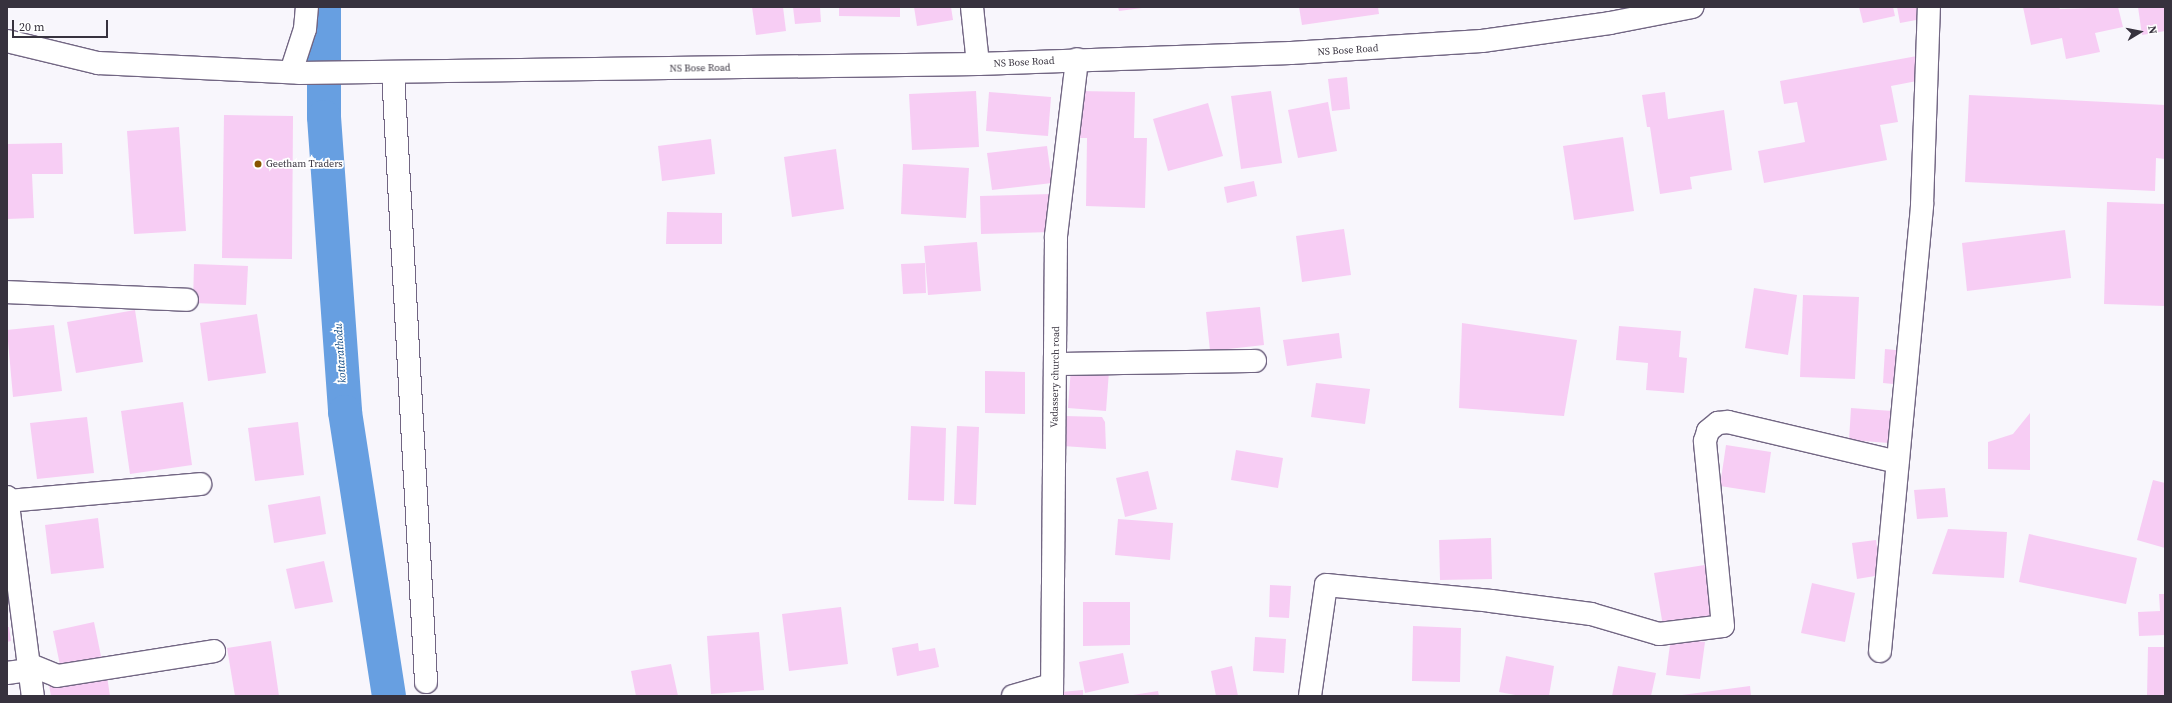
<!DOCTYPE html>
<style>
body{margin:0}
#map{position:relative;width:2172px;height:703px;overflow:hidden;background:#f8f6fc;font-family:"Source Serif 4",serif}
div>[style]{position:absolute}
[style*='--x']{left:calc(var(--x)*1px);top:calc(var(--y)*1px);width:calc(var(--w)*1px);rotate:calc(var(--a)*1deg)}
.canal>*{height:34px;margin:-17px;padding:0 17px;transform-origin:17px;border-radius:17px;background:#679fe1}
.building>*{inset:0;background:#f7cdf4}
.roads{filter:drop-shadow(1px 0 #726683) drop-shadow(-1px 0 #726683) drop-shadow(0 1px #726683) drop-shadow(0 -1px #726683)}
.minor>*{height:22px;margin:-11px;padding:0 11px;transform-origin:11px;border-radius:11px;background:#fff}
.major>*{height:22px;margin:-11px;padding:0 11px;transform-origin:11px;border-radius:11px;background:#fff}
.dots>*{width:11px;height:11px;translate:-50% -50%;box-sizing:border-box;border:2px solid #fff;border-radius:50%}
span{translate:-50% -50%;white-space:nowrap;text-align:center;line-height:1.15;-webkit-text-stroke:3.5px #fff;paint-order:stroke}
.street-label{font-size:10px;color:#37323e}
.poi-label{font-size:10px;color:#37323e}
.left{translate:0 -50%;text-align:left}
.water-label{font-size:11px;color:#0d4883;font-style:italic}
.frame{position:absolute;inset:0;border:8px solid #37323e;pointer-events:none}
.north{position:absolute;left:2120px;top:12px;width:40px;height:40px;-webkit-text-stroke:3px #fff;paint-order:stroke;rotate:80deg;font-size:11px;font-weight:700;line-height:16px;text-align:center;color:#37323e}
.north::after{content:'';display:block;margin:auto;width:14px;height:18px;background:#37323e;clip-path:polygon(50% 0,100% 100%,50% 72%,0 100%)}
.scale{position:absolute;left:12px;top:20px;width:96px;height:18px;box-sizing:border-box;border:2px solid #37323e;border-top:0;padding-left:5px;font-size:12px;line-height:14px;white-space:nowrap;color:#37323e;-webkit-text-stroke:3px #fff;paint-order:stroke}
</style>
<div id="map">
<div class="canal">
<div style="--x:324;--y:7;--w:110;--a:90"></div>
<div style="--x:324;--y:117;--w:296;--a:85.9"></div>
<div style="--x:345;--y:412;--w:287;--a:81.2"></div>
</div>
<div class="building">
<div style="clip-path:polygon(752px 7px,783px 7px,786px 31px,756px 35px)"></div>
<div style="clip-path:polygon(793px 7px,820px 7px,821px 22px,795px 24px)"></div>
<div style="clip-path:polygon(839px 7px,900px 7px,900px 17px,839px 16px)"></div>
<div style="clip-path:polygon(914px 7px,951px 7px,953px 20px,917px 26px)"></div>
<div style="clip-path:polygon(1118px 7px,1142px 7px,1142px 8px,1119px 11px)"></div>
<div style="clip-path:polygon(1299px 7px,1378px 7px,1379px 14px,1302px 25px)"></div>
<div style="clip-path:polygon(1859px 7px,1893px 7px,1895px 16px,1863px 23px)"></div>
<div style="clip-path:polygon(1897px 7px,1926px 7px,1927px 18px,1900px 23px)"></div>
<div style="clip-path:polygon(2023px 7px,2059px 7px,2060px 9px,2118px 7px,2123px 27px,2095px 33px,2100px 52px,2066px 59px,2062px 38px,2031px 45px)"></div>
<div style="clip-path:polygon(2138px 7px,2165px 7px,2165px 31px,2142px 35px)"></div>
<div style="clip-path:polygon(1917px 56px,1922px 80px,1891px 86px,1898px 122px,1880px 125px,1887px 160px,1764px 183px,1758px 151px,1805px 142px,1797px 102px,1784px 104px,1780px 81px)"></div>
<div style="clip-path:polygon(1347px 77px,1350px 109px,1332px 111px,1328px 79px)"></div>
<div style="clip-path:polygon(976px 91px,979px 147px,912px 150px,909px 94px)"></div>
<div style="clip-path:polygon(1079px 91px,1135px 92px,1134px 138px,1147px 138px,1145px 208px,1086px 206px,1087px 138px,1078px 138px)"></div>
<div style="clip-path:polygon(1271px 91px,1282px 163px,1241px 169px,1231px 96px)"></div>
<div style="clip-path:polygon(989px 92px,1051px 97px,1048px 136px,986px 131px)"></div>
<div style="clip-path:polygon(1665px 92px,1668px 119px,1724px 110px,1732px 170px,1690px 177px,1692px 189px,1660px 194px,1650px 127px,1647px 127px,1642px 95px)"></div>
<div style="clip-path:polygon(1969px 95px,2165px 105px,2165px 159px,2156px 158px,2155px 191px,1965px 182px)"></div>
<div style="clip-path:polygon(1328px 102px,1337px 151px,1298px 158px,1288px 110px)"></div>
<div style="clip-path:polygon(1208px 103px,1223px 156px,1168px 171px,1153px 119px)"></div>
<div style="clip-path:polygon(224px 115px,293px 116px,292px 259px,222px 258px)"></div>
<div style="clip-path:polygon(179px 127px,186px 231px,134px 234px,127px 131px)"></div>
<div style="clip-path:polygon(1623px 137px,1634px 211px,1574px 220px,1563px 146px)"></div>
<div style="clip-path:polygon(711px 139px,715px 174px,662px 181px,658px 146px)"></div>
<div style="clip-path:polygon(62px 143px,63px 174px,32px 174px,34px 218px,7px 219px,7px 144px)"></div>
<div style="clip-path:polygon(1047px 146px,1052px 183px,992px 190px,987px 153px)"></div>
<div style="clip-path:polygon(836px 149px,844px 209px,792px 217px,784px 157px)"></div>
<div style="clip-path:polygon(903px 164px,969px 168px,966px 218px,901px 214px)"></div>
<div style="clip-path:polygon(1254px 181px,1257px 196px,1227px 203px,1224px 187px)"></div>
<div style="clip-path:polygon(1051px 194px,1052px 232px,981px 234px,980px 196px)"></div>
<div style="clip-path:polygon(2107px 202px,2165px 204px,2165px 306px,2104px 304px)"></div>
<div style="clip-path:polygon(667px 212px,722px 213px,722px 244px,666px 244px)"></div>
<div style="clip-path:polygon(1344px 229px,1351px 275px,1302px 282px,1296px 236px)"></div>
<div style="clip-path:polygon(2065px 230px,2071px 278px,1967px 291px,1962px 243px)"></div>
<div style="clip-path:polygon(977px 242px,981px 291px,928px 295px,924px 246px)"></div>
<div style="clip-path:polygon(925px 263px,926px 293px,903px 294px,901px 264px)"></div>
<div style="clip-path:polygon(194px 264px,248px 266px,246px 305px,193px 303px)"></div>
<div style="clip-path:polygon(1754px 288px,1797px 295px,1788px 355px,1745px 348px)"></div>
<div style="clip-path:polygon(1803px 295px,1859px 297px,1855px 379px,1800px 377px)"></div>
<div style="clip-path:polygon(1260px 307px,1264px 345px,1210px 351px,1206px 312px)"></div>
<div style="clip-path:polygon(135px 310px,143px 362px,76px 373px,67px 322px)"></div>
<div style="clip-path:polygon(257px 314px,266px 373px,208px 381px,200px 323px)"></div>
<div style="clip-path:polygon(1462px 323px,1577px 340px,1564px 416px,1459px 408px)"></div>
<div style="clip-path:polygon(54px 325px,62px 391px,13px 397px,7px 330px)"></div>
<div style="clip-path:polygon(1619px 326px,1681px 331px,1679px 357px,1687px 358px,1684px 393px,1646px 390px,1648px 363px,1616px 360px)"></div>
<div style="clip-path:polygon(1339px 333px,1342px 358px,1287px 366px,1283px 340px)"></div>
<div style="clip-path:polygon(1885px 349px,1906px 351px,1903px 385px,1883px 383px)"></div>
<div style="clip-path:polygon(1071px 368px,1109px 371px,1106px 411px,1068px 408px)"></div>
<div style="clip-path:polygon(985px 371px,1025px 372px,1025px 414px,985px 413px)"></div>
<div style="clip-path:polygon(1316px 383px,1370px 389px,1365px 424px,1311px 417px)"></div>
<div style="clip-path:polygon(183px 402px,192px 465px,130px 474px,121px 411px)"></div>
<div style="clip-path:polygon(1851px 408px,1892px 411px,1889px 443px,1849px 440px)"></div>
<div style="clip-path:polygon(2030px 413px,2030px 470px,1988px 469px,1988px 442px,2013px 434px)"></div>
<div style="clip-path:polygon(1065px 416px,1102px 417px,1105px 422px,1106px 449px,1063px 446px)"></div>
<div style="clip-path:polygon(87px 417px,94px 473px,37px 479px,30px 423px)"></div>
<div style="clip-path:polygon(298px 422px,304px 475px,255px 481px,248px 428px)"></div>
<div style="clip-path:polygon(911px 426px,946px 428px,944px 501px,908px 500px)"></div>
<div style="clip-path:polygon(957px 426px,979px 427px,976px 505px,954px 504px)"></div>
<div style="clip-path:polygon(1726px 445px,1771px 452px,1765px 493px,1720px 486px)"></div>
<div style="clip-path:polygon(1236px 450px,1283px 458px,1278px 488px,1231px 480px)"></div>
<div style="clip-path:polygon(1148px 471px,1157px 509px,1125px 517px,1116px 478px)"></div>
<div style="clip-path:polygon(2153px 480px,2165px 483px,2165px 548px,2137px 540px)"></div>
<div style="clip-path:polygon(1945px 488px,1948px 517px,1917px 519px,1914px 490px)"></div>
<div style="clip-path:polygon(320px 496px,326px 534px,274px 543px,268px 505px)"></div>
<div style="clip-path:polygon(98px 518px,104px 568px,51px 574px,45px 525px)"></div>
<div style="clip-path:polygon(1118px 519px,1173px 523px,1170px 560px,1115px 555px)"></div>
<div style="clip-path:polygon(1948px 529px,2007px 532px,2004px 578px,1932px 574px)"></div>
<div style="clip-path:polygon(2029px 534px,2137px 558px,2126px 604px,2019px 582px)"></div>
<div style="clip-path:polygon(1491px 538px,1492px 579px,1440px 580px,1439px 540px)"></div>
<div style="clip-path:polygon(1876px 540px,1881px 575px,1857px 579px,1852px 543px)"></div>
<div style="clip-path:polygon(324px 561px,333px 602px,295px 609px,286px 569px)"></div>
<div style="clip-path:polygon(1711px 564px,1719px 617px,1663px 626px,1654px 573px)"></div>
<div style="clip-path:polygon(1812px 583px,1855px 593px,1845px 642px,1801px 633px)"></div>
<div style="clip-path:polygon(1270px 585px,1291px 586px,1289px 618px,1269px 617px)"></div>
<div style="clip-path:polygon(2159px 594px,2165px 594px,2165px 635px,2139px 636px,2138px 612px,2160px 611px)"></div>
<div style="clip-path:polygon(1083px 602px,1130px 602px,1130px 645px,1083px 646px)"></div>
<div style="clip-path:polygon(841px 607px,848px 664px,789px 671px,782px 614px)"></div>
<div style="clip-path:polygon(94px 622px,102px 661px,61px 670px,53px 631px)"></div>
<div style="clip-path:polygon(1413px 626px,1461px 628px,1460px 682px,1412px 681px)"></div>
<div style="clip-path:polygon(7px 627px,9px 627px,11px 641px,7px 642px)"></div>
<div style="clip-path:polygon(759px 632px,764px 690px,711px 694px,707px 636px)"></div>
<div style="clip-path:polygon(1255px 637px,1286px 639px,1284px 673px,1253px 671px)"></div>
<div style="clip-path:polygon(1671px 637px,1705px 642px,1700px 679px,1666px 675px)"></div>
<div style="clip-path:polygon(271px 641px,279px 696px,235px 696px,227px 648px)"></div>
<div style="clip-path:polygon(918px 643px,919px 651px,935px 648px,939px 667px,897px 676px,892px 648px)"></div>
<div style="clip-path:polygon(2148px 647px,2165px 647px,2165px 696px,2147px 696px)"></div>
<div style="clip-path:polygon(1123px 653px,1129px 683px,1085px 693px,1079px 662px)"></div>
<div style="clip-path:polygon(1506px 656px,1554px 666px,1549px 696px,1521px 696px,1499px 692px)"></div>
<div style="clip-path:polygon(671px 664px,678px 696px,636px 696px,631px 671px)"></div>
<div style="clip-path:polygon(1232px 666px,1238px 696px,1216px 696px,1211px 671px)"></div>
<div style="clip-path:polygon(1618px 666px,1656px 673px,1651px 696px,1612px 696px)"></div>
<div style="clip-path:polygon(107px 676px,110px 696px,51px 696px,49px 685px)"></div>
<div style="clip-path:polygon(1750px 686px,1751px 696px,1682px 696px,1682px 695px)"></div>
<div style="clip-path:polygon(1083px 690px,1083px 696px,1061px 696px,1061px 692px)"></div>
<div style="clip-path:polygon(1158px 691px,1159px 696px,1133px 696px,1133px 695px)"></div>
</div>
<div class="roads">
<div class="minor">
<div style="--x:972;--y:7;--w:57;--a:84"></div>
<div style="--x:291;--y:72;--w:45;--a:-72"></div>
<div style="--x:305;--y:29;--w:22;--a:-85"></div>
<div style="--x:393;--y:72;--w:611;--a:86.9"></div>
<div style="--x:7;--y:292;--w:180;--a:2.5"></div>
<div style="--x:1055;--y:364;--w:200;--a:-0.9"></div>
<div style="--x:7;--y:497;--w:201;--a:82.6"></div>
<div style="--x:7;--y:501;--w:194;--a:-5"></div>
<div style="--x:1880;--y:651;--w:448;--a:-84.6"></div>
<div style="--x:1922;--y:205;--w:198;--a:-88"></div>
<div style="--x:28;--y:664;--w:31;--a:22"></div>
<div style="--x:57;--y:676;--w:159;--a:-9"></div>
<div style="--x:7;--y:673;--w:21;--a:-8"></div>
<div style="--x:1013;--y:696;--w:40;--a:-16"></div>
<div style="--x:1052;--y:696;--w:460;--a:-89.5"></div>
<div style="--x:1056;--y:236;--w:178;--a:-83.2"></div>
<div style="--x:1310;--y:696;--w:112;--a:-81.8"></div>
<div style="--x:1326;--y:585;--w:166;--a:5.5"></div>
<div style="--x:1491;--y:601;--w:101;--a:7.4"></div>
<div style="--x:1591;--y:614;--w:71;--a:16.4"></div>
<div style="--x:1659;--y:634;--w:64;--a:-7.1"></div>
<div style="--x:1723;--y:626;--w:186;--a:-95.6"></div>
<div style="--x:1705;--y:441;--w:10;--a:-73"></div>
<div style="--x:1708;--y:431;--w:13;--a:-39"></div>
<div style="--x:1718;--y:423;--w:10;--a:-6"></div>
<div style="--x:1728;--y:422;--w:174;--a:13.3"></div>
</div>
<div class="major">
<div style="--x:7;--y:41;--w:94;--a:13.6"></div>
<div style="--x:98;--y:63;--w:201;--a:2.8"></div>
<div style="--x:299;--y:73;--w:679;--a:-0.76"></div>
<div style="--x:978;--y:64;--w:313;--a:-2"></div>
<div style="--x:1291;--y:53;--w:191;--a:-3.6"></div>
<div style="--x:1482;--y:41;--w:129;--a:-8"></div>
<div style="--x:1610;--y:23;--w:84;--a:-11"></div>
</div>
</div>
<div class="dots">
<div style="left:258px;top:164px;background:#885400"></div>
</div>
<div class="street-label">
<span style="left:1348px;top:50px;rotate:-4deg">NS Bose Road</span>
<span style="left:1024px;top:62px;rotate:-3deg">NS Bose Road</span>
<span style="left:700px;top:68px;rotate:-1deg">NS Bose Road</span>
<span style="left:1055px;top:377px;rotate:-89deg">Vadassery church road</span>
</div>
<div class="poi-label">
<span class="left" style="left:266px;top:164px">Geetham Traders</span>
</div>
<div class="water-label">
<span style="left:341px;top:353px;rotate:-94deg">kottarathodu</span>
</div>
<div class="frame"></div>
<div class="north">N</div>
<div class="scale">20 m</div>
</div>
